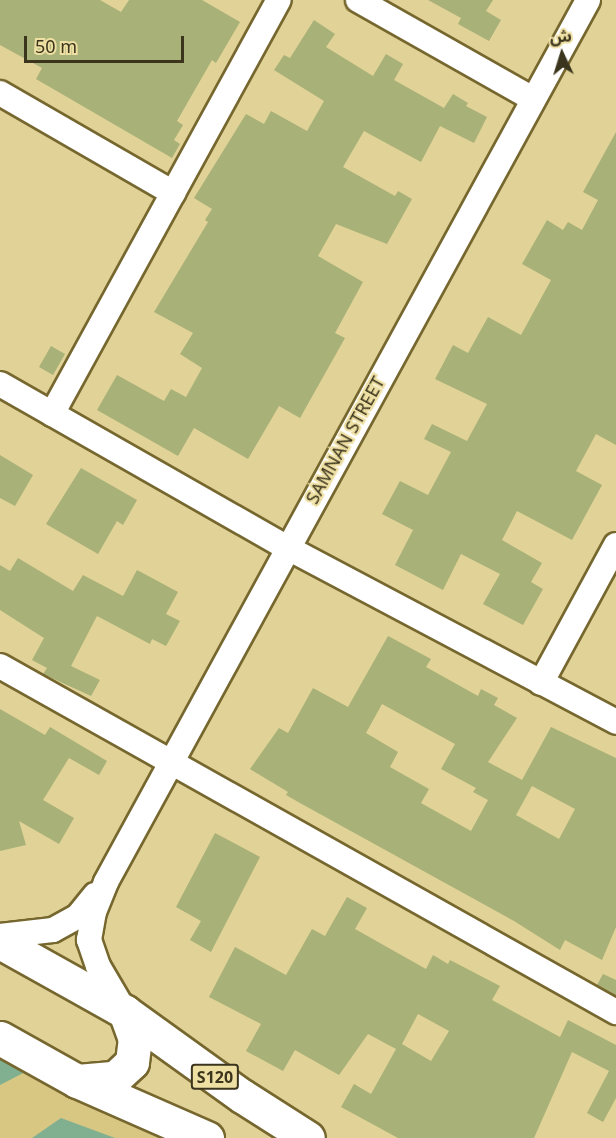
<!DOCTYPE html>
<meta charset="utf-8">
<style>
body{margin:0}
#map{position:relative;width:616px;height:1138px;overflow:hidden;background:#e1d297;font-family:"Noto Sans","Noto Sans Arabic",sans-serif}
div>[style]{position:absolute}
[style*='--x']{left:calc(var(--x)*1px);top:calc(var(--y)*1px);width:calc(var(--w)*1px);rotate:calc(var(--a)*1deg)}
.built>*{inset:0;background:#d8c683}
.green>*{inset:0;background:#80b090}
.building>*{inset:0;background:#a8b177}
.roads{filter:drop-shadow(2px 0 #76672f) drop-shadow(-2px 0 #76672f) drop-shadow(0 2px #76672f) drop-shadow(0 -2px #76672f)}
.minor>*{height:24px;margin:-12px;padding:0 12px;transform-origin:12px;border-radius:12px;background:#fff}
.primary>*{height:33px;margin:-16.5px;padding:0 16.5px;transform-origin:16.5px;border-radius:16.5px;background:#fff}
span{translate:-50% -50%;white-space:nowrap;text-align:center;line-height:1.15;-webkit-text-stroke:4.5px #eedfa3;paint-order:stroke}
.shield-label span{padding:2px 4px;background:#eedfa3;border:2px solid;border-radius:4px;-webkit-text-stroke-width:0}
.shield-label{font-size:16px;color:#3b351d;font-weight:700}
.street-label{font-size:18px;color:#3b351d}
.north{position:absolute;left:532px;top:24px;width:60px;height:60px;-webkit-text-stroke:4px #eedfa3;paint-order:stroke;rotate:356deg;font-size:16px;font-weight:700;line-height:24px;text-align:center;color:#3b351d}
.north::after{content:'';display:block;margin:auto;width:21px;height:27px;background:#3b351d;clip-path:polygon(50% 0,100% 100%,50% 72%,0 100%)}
.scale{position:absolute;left:24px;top:36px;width:160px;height:27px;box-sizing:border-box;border:3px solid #3b351d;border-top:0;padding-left:8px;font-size:18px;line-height:21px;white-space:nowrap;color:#3b351d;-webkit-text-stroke:4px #eedfa3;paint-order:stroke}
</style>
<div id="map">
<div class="built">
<div style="clip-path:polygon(0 1032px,194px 1138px,0 1138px)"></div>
</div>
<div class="green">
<div style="clip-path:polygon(0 1053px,31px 1069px,0 1085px)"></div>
<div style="clip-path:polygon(61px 1118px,115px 1138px,32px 1138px)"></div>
</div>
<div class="building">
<div style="clip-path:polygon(0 0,100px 0,121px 12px,129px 0,202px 0,240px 22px,216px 63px,212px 60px,177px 121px,183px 125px,174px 140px,180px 144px,172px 158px,36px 79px,42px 68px,0 45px)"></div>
<div style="clip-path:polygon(428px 0,493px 0,486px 11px,501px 20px,489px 41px,458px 24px,461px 18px)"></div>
<div style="clip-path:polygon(314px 20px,335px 34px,326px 47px,373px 76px,386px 54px,403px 64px,394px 80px,444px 108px,453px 94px,468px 103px,466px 106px,487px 117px,474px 143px,440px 126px,421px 162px,364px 131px,343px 167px,395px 196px,398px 191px,412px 199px,387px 244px,336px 224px,318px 256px,363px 282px,335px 333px,345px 338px,300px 418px,279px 406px,248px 459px,194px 428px,178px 456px,97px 410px,117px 375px,164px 401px,171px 389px,186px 397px,202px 368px,180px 354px,193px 333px,154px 312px,208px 222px,205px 220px,212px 209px,194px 198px,246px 114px,264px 124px,271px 111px,307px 131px,324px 101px,274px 70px,284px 55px,290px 58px)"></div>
<div style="clip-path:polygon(616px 132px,616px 445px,596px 434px,576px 471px,602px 485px,572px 540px,517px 511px,502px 540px,542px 563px,531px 582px,543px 589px,523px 625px,483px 604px,500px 574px,461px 554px,443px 590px,395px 565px,413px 530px,382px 514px,400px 481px,428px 495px,451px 452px,424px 439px,432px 424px,467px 441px,487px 404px,435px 379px,453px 345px,468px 353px,488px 317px,521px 335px,551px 280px,522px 264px,547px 220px,563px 230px,568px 222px,582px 230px,598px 200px,583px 192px)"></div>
<div style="clip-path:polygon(51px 346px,65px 354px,53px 375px,39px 367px)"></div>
<div style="clip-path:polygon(0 455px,33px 475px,15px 506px,0 498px)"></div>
<div style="clip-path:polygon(81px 468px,137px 500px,123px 525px,117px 521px,98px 554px,46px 524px)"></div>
<div style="clip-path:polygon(18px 558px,73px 591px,83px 575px,123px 596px,137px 570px,178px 592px,166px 614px,180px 621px,166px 646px,152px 639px,150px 644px,97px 616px,71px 666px,100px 680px,91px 696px,43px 674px,47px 668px,32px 660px,44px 638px,0 610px,0 565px,10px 571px)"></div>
<div style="clip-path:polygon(evenodd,388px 636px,431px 659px,426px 667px,478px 696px,481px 689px,498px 698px,494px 705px,517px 718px,488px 762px,522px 780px,551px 727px,616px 758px,616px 927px,602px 960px,565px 940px,560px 950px,514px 921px,300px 803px,286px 795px,288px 792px,250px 769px,279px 728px,288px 733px,313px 688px,348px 707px,388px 636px,382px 704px,455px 744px,441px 769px,476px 788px,473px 792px,488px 800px,471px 831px,421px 803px,429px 789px,390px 767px,398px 752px,366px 733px,382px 704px,388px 636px,532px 786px,575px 809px,559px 839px,516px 815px,532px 786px)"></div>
<div style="clip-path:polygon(0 709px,45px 735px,50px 727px,107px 761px,99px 775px,69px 758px,43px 800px,74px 818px,59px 844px,19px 821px,26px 845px,0 851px)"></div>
<div style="clip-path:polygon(215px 833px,260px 857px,211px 952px,190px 940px,201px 921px,176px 907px)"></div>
<div style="clip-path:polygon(evenodd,347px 897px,367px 908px,355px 929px,426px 969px,433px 955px,448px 964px,450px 960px,500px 986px,492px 1000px,560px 1037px,568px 1020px,616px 1045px,616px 1098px,603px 1122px,587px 1113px,609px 1071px,572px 1052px,534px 1138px,398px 1138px,341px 1107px,354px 1084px,371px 1094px,396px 1049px,368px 1034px,339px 1075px,295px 1050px,283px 1071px,246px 1051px,261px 1024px,209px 997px,235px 947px,286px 975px,312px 929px,325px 936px,347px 897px,418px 1014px,449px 1031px,431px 1061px,402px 1044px,418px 1014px)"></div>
<div style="clip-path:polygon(603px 974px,616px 980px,616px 996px,597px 985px)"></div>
</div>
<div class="roads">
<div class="minor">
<div style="--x:358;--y:0;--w:201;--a:29.5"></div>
<div style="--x:0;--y:93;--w:200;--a:30"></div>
<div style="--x:0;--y:384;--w:329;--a:29.7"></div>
<div style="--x:286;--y:547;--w:374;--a:27.9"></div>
<div style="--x:52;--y:414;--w:472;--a:-61.3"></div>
<div style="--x:0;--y:666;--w:707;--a:29.32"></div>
<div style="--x:541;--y:683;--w:157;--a:-61.5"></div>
<div style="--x:0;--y:936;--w:53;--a:-6.5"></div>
<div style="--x:53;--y:930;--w:29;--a:-29"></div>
<div style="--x:78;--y:916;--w:27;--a:-51"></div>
<div style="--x:125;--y:1012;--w:53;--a:-120.4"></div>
<div style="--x:98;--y:966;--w:28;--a:-109"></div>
<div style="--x:89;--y:940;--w:28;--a:-80"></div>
<div style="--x:94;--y:912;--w:32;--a:-68"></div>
<div style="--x:106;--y:882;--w:1005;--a:-61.34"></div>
</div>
<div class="primary">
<div style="--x:0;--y:942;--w:143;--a:29.2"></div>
<div style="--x:125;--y:1012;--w:144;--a:35.7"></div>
<div style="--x:242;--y:1096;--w:78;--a:32.5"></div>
<div style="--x:0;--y:1038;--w:88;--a:29.2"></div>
<div style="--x:77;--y:1081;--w:142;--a:23.7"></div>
<div style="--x:77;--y:1081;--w:38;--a:-5"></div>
<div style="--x:115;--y:1078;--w:23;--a:-43"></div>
<div style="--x:132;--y:1062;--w:23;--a:-83"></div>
<div style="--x:135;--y:1039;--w:29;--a:-110"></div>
</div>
</div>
<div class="shield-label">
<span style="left:215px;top:1077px">S120</span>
</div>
<div class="street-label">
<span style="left:345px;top:440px;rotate:-61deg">SAMNAN STREET</span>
</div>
<div class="north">ش</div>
<div class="scale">50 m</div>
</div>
